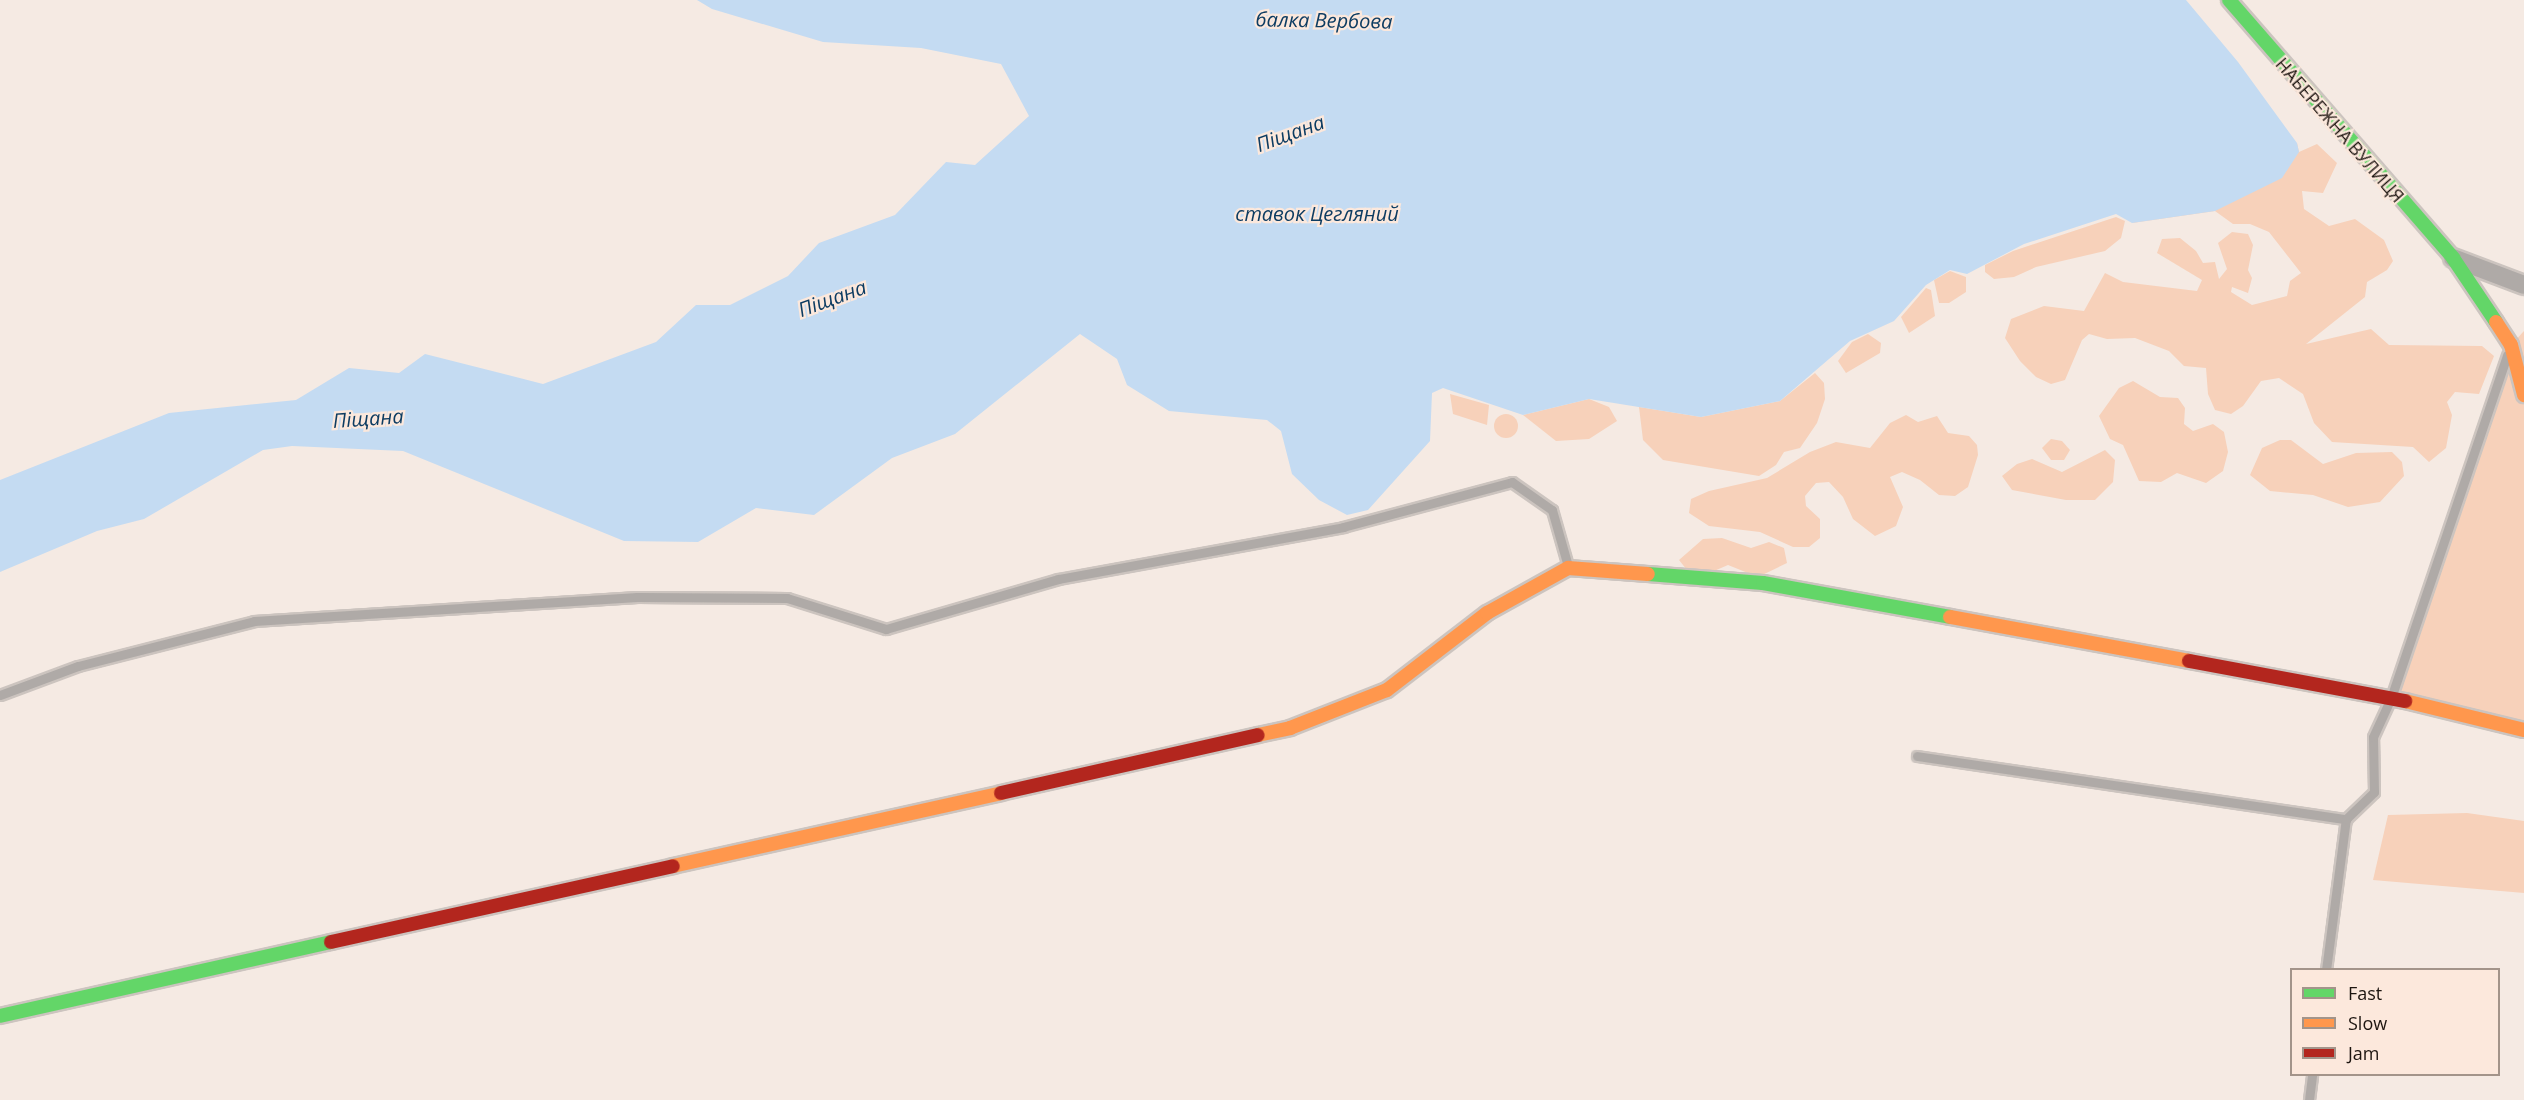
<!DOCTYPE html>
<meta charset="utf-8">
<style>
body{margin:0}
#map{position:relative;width:2524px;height:1100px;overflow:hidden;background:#f5eae3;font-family:"Open Sans",sans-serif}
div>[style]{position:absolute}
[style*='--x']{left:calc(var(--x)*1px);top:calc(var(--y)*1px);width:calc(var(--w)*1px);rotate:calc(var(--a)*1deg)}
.green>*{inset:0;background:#f7d1ba}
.round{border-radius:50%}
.water>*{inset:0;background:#c4dbf2}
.roads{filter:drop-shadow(2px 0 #ccc4bf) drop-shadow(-2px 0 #ccc4bf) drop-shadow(0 2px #ccc4bf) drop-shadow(0 -2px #ccc4bf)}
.lane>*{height:9px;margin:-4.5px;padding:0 4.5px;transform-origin:4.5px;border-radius:4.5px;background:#afaaa7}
.street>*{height:18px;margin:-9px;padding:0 9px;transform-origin:9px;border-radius:9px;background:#afaaa7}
.fast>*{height:14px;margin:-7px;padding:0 7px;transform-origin:7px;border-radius:7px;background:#63d668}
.slow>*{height:14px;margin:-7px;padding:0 7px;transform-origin:7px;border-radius:7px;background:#ff974d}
.jam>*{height:14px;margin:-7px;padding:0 7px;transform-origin:7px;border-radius:7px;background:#b3261e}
span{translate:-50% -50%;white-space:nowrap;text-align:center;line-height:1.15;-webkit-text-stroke:4.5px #fce8dc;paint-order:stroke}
.street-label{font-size:18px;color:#1d1510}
.water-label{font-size:20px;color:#0d3c62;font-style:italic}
.legend{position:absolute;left:2290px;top:968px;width:210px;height:108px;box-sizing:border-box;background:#fce8dc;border:2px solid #a3948a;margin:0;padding:8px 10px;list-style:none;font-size:18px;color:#1d1510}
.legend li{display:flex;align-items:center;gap:12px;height:30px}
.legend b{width:30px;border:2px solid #a3948a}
</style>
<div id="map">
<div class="green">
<div style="clip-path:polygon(2297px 143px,2299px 152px,2317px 144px,2337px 163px,2323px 193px,2302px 191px,2304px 209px,2329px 226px,2355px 219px,2384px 240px,2393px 261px,2387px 270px,2367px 282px,2365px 297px,2306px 344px,2371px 329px,2389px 345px,2482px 346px,2494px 356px,2479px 394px,2455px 392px,2447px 402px,2452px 415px,2446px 448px,2429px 462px,2413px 447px,2332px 442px,2314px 423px,2303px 394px,2279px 378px,2261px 381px,2243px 406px,2231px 414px,2215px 410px,2208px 394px,2206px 368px,2184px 366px,2169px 351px,2135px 338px,2107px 339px,2089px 334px,2082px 340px,2065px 380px,2051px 384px,2036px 377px,2020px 361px,2005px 338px,2011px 319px,2044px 306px,2084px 311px,2105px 273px,2123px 282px,2197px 291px,2202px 280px,2157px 253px,2162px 239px,2180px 238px,2196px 251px,2203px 263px,2215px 262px,2219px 279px,2227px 269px,2218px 243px,2232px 232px,2248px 234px,2253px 245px,2248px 270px,2252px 278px,2248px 293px,2232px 287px,2231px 292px,2252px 305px,2287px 296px,2290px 281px,2301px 273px,2269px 232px,2250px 224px,2233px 224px,2215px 211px,2132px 223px)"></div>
<div style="clip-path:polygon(2116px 217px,2125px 221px,2121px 238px,2105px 251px,2036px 267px,2014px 277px,1994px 279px,1985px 272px,1985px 265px,2013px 251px)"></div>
<div style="clip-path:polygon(1950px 271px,1966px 277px,1966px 292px,1949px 303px,1939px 303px,1934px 280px)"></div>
<div style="clip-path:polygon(1926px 288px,1931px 290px,1935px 316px,1909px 333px,1901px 317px)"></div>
<div style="clip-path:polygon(2524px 331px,2524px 730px,2391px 698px,2511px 345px)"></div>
<div style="clip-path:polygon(1868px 334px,1881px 343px,1880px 353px,1846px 373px,1838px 361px,1852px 342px)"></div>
<div style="clip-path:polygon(1815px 373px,1824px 383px,1825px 399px,1817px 423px,1800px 448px,1784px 452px,1776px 465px,1759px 476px,1663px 460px,1643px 440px,1639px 407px,1701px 417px,1780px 401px)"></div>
<div style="clip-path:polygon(2133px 381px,2160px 397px,2178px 398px,2185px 408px,2184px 424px,2193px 431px,2213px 424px,2224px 432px,2228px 452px,2223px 471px,2206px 483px,2177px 473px,2161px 482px,2139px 481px,2123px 445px,2110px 439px,2099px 416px,2119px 388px)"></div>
<div style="clip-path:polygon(1450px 394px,1489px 405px,1487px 425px,1453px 414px)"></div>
<div style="clip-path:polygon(1589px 399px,1609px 407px,1617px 421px,1589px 439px,1556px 441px,1523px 415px)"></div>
<div class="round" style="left:1494px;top:414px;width:24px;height:24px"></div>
<div style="clip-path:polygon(1906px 415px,1918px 422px,1937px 416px,1948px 433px,1969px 436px,1977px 445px,1978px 455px,1968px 487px,1955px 496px,1939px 495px,1920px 480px,1902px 472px,1890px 477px,1903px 507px,1896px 526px,1875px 536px,1853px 519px,1843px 497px,1829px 482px,1816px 483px,1805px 496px,1806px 506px,1820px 519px,1820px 538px,1809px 547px,1793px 547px,1760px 532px,1709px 526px,1689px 513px,1691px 499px,1709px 491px,1767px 478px,1810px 452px,1836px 442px,1870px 448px,1890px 423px)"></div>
<div style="clip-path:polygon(2051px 439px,2062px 441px,2070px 450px,2064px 460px,2051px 460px,2042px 448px)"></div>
<div style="clip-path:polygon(2280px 440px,2291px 440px,2323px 464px,2356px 453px,2392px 452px,2402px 462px,2404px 476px,2380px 502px,2348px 507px,2313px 495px,2270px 491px,2250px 475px,2262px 448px)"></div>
<div style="clip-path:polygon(2105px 450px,2115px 460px,2113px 482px,2095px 500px,2066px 500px,2012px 490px,2002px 476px,2017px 464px,2032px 459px,2062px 472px)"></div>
<div style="clip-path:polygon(1722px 538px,1751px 548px,1769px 542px,1784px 548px,1787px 563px,1758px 577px,1728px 565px,1714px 571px,1687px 570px,1679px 560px,1703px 539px)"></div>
<div style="clip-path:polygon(2467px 813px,2524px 821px,2524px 893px,2373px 880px,2388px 815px)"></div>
</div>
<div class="water">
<div style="clip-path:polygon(697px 0,2186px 0,2238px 62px,2297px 143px,2299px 152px,2282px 178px,2215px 211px,2132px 223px,2116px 214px,2024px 244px,1967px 274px,1950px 270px,1926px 285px,1894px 321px,1850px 341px,1780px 401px,1701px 417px,1589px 399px,1523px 415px,1443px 388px,1432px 393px,1430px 441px,1368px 510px,1347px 515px,1319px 500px,1292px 474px,1281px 431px,1267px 420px,1169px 411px,1127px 385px,1117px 359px,1080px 334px,955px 434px,892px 458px,814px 515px,756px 508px,698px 542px,624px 541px,403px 451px,292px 446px,263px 450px,144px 519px,97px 531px,0 572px,0 480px,169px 413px,296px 400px,349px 368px,399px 373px,425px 354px,543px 384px,656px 342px,696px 305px,730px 305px,788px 276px,819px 243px,895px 215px,946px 162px,975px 165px,1029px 116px,1001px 64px,921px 48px,823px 42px,712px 9px)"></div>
</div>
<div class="roads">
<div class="lane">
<div style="--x:0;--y:695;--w:83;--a:-20.4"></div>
<div style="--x:78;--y:666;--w:182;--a:-14.3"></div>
<div style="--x:254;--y:621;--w:384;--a:-3.6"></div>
<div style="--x:637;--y:597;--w:150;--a:0.4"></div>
<div style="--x:787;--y:598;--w:104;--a:17.4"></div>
<div style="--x:886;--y:629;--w:179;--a:-16.2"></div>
<div style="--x:1058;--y:579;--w:290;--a:-10.3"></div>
<div style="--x:1343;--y:527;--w:175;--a:-14.9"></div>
<div style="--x:1512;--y:482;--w:49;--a:35"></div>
<div style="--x:1552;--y:510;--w:58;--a:74.1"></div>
<div style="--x:1917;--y:756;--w:434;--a:8.4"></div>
<div style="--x:2326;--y:970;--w:152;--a:-82.5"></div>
<div style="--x:2346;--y:819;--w:39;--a:-44"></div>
<div style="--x:2374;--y:792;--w:55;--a:-91"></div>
<div style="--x:2373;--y:737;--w:43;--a:-65.2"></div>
<div style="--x:2391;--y:698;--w:362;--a:-71.3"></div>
<div style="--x:2309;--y:1100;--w:26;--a:-83"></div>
</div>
<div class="street">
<div style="--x:2453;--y:258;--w:76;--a:20.8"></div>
</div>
<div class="fast">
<div style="--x:2229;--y:0;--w:342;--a:49"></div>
<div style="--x:2453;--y:258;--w:77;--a:56.1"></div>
<div style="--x:1648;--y:574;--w:115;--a:4.5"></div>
<div style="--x:1763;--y:583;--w:190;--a:10.3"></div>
<div style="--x:0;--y:1016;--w:339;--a:-12.6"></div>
</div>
<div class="slow">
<div style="--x:2496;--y:322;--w:27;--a:57"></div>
<div style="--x:2511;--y:345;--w:52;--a:75.4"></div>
<div style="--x:1950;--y:617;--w:243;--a:10.4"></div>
<div style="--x:2405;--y:701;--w:122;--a:13.7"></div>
<div style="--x:1258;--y:735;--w:33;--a:-12"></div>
<div style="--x:1290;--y:728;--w:104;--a:-21.4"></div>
<div style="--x:1387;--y:690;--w:126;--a:-37.6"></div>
<div style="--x:1487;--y:613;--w:93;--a:-29.1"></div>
<div style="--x:1568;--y:568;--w:80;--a:4.3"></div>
<div style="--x:673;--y:866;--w:336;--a:-12.5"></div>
</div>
<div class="jam">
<div style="--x:2189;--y:661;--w:220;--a:10.5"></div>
<div style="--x:1001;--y:793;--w:263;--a:-12.7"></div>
<div style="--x:331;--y:942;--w:350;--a:-12.5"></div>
</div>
</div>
<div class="street-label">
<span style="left:2340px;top:130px;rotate:49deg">НАБЕРЕЖНА ВУЛИЦЯ</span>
</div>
<div class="water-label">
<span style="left:1324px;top:20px;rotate:1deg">балка Вербова</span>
<span style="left:1290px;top:133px;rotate:-20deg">Піщана</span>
<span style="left:1317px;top:213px">ставок Цегляний</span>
<span style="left:832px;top:298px;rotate:-20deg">Піщана</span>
<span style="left:368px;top:418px;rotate:-4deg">Піщана</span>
</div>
<ul class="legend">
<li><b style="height:8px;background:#63d668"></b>Fast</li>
<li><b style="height:8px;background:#ff974d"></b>Slow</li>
<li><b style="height:8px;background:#b3261e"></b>Jam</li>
</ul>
</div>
